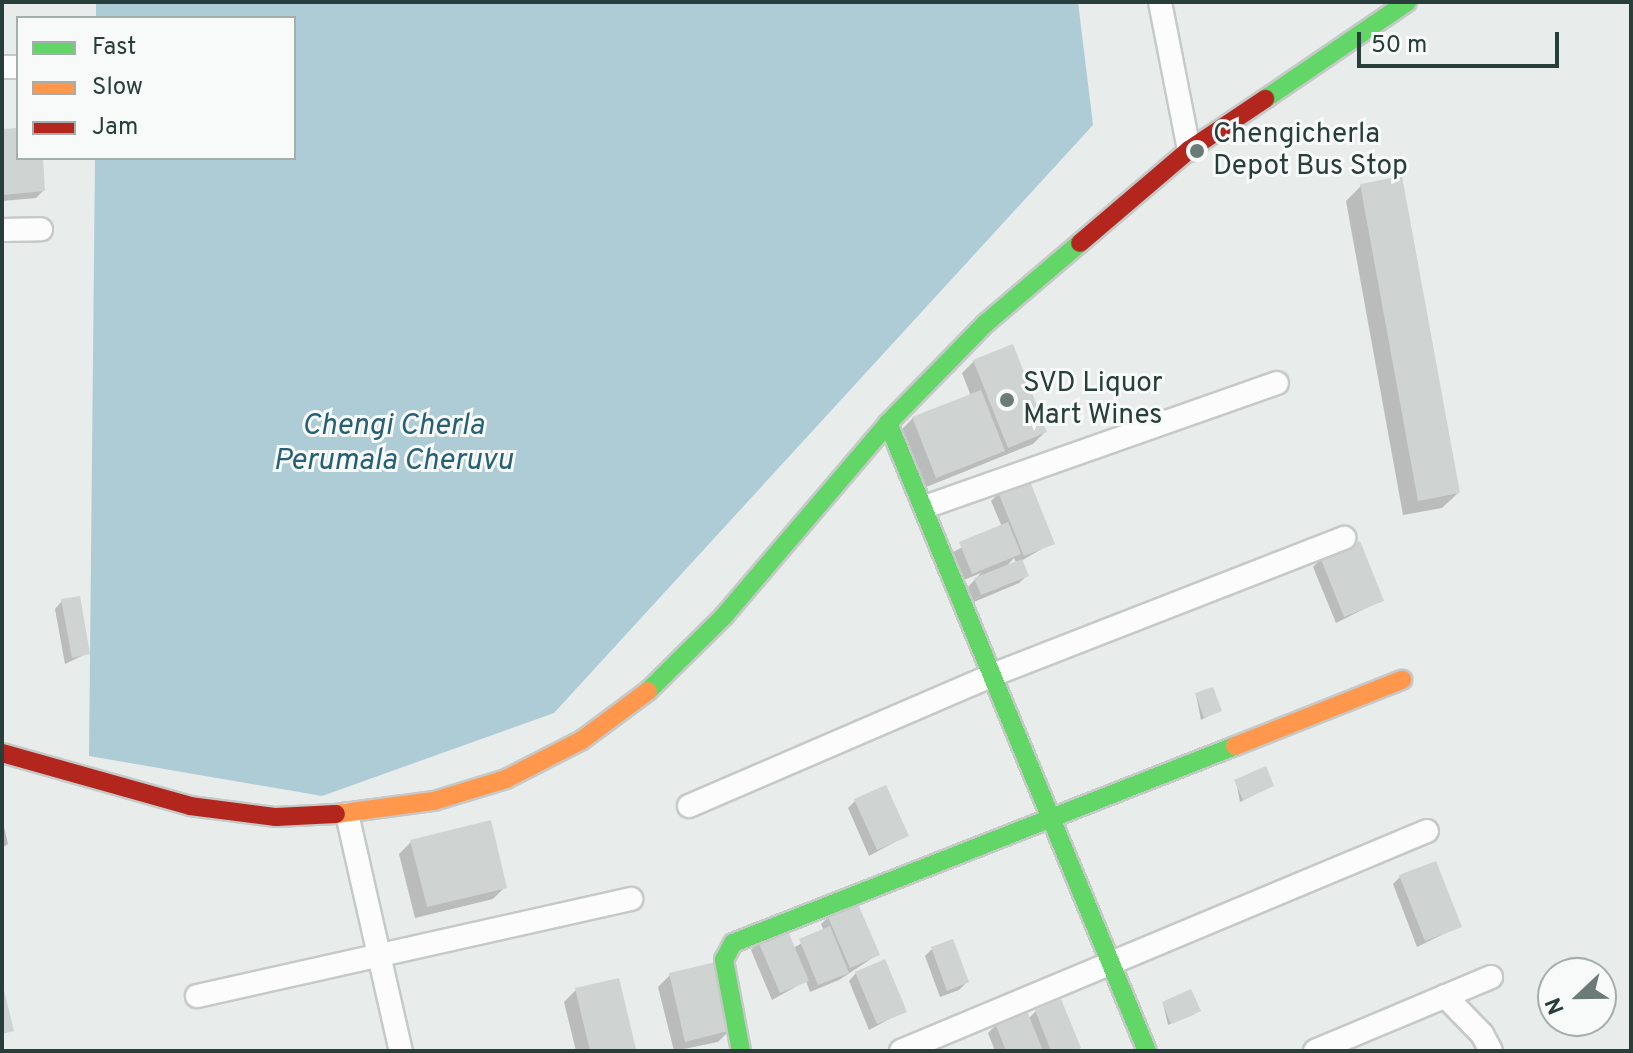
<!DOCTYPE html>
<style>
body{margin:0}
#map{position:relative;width:1633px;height:1053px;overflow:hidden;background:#e8ecea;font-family:Overpass,sans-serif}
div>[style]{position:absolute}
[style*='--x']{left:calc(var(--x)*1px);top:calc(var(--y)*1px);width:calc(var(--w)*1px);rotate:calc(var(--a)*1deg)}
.water>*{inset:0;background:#aeccd5}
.shadow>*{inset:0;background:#0003}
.building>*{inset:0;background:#cfd3d2}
.roads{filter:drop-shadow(2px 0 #c5c9c7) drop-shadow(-2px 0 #c5c9c7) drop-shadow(0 2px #c5c9c7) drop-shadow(0 -2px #c5c9c7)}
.street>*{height:22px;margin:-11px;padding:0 11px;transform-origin:11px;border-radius:11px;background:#fcfcfc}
.fast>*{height:18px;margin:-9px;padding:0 9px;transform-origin:9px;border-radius:9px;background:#63d668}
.slow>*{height:18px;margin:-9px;padding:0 9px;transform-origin:9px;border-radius:9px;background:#ff974d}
.jam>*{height:18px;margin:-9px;padding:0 9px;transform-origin:9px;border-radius:9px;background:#b3261e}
.dots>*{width:22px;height:22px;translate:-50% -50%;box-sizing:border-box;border:4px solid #f7faf9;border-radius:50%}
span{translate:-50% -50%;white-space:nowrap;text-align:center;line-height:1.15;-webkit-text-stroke:6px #f7faf9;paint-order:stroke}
.poi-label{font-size:28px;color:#273e3a}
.left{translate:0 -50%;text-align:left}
.water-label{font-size:30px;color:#266075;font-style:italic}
.frame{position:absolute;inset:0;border:4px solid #273e3a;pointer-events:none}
.legend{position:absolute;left:16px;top:16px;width:280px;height:144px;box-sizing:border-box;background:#f7faf9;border:2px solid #a4afad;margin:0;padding:10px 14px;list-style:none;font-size:24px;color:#273e3a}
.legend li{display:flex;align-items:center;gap:16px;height:40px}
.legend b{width:40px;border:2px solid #a4afad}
.north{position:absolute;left:1537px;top:957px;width:80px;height:80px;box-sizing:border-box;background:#f7faf9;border:2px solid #a4afad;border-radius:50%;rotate:248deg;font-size:22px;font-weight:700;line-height:32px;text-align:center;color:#273e3a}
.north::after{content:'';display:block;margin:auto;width:28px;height:36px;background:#6b7b78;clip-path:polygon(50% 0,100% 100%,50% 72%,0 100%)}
.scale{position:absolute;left:1357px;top:32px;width:202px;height:36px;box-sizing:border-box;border:4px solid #273e3a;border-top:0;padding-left:10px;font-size:24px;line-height:28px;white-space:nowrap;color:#273e3a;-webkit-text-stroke:6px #f7faf9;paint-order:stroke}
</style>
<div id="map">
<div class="water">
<div style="clip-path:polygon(96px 2px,1078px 2px,1093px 125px,554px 713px,322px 796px,89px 756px,95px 158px,294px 158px,294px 18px,96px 18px)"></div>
</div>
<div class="shadow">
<div style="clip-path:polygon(18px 130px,18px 158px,41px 158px,43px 191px,36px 198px,2px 201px,2px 131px)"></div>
<div style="clip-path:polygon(1361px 186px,1458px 493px,1442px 508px,1403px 515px,1346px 201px)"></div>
<div style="clip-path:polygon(974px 361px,1045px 432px,1033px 444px,924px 488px,901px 430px,913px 418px,971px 396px,962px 373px)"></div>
<div style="clip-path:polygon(evenodd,999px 493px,1052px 543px,1021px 561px,1027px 576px,1019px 583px,974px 602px,968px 587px,981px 573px,964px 580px,953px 552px,1002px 527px,991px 501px,999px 493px,1014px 558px,1016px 563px,1005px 568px,1014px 558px)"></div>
<div style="clip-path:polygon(1321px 559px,1382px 600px,1336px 623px,1313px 567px)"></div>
<div style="clip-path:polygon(62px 601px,88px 653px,65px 664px,55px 609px)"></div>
<div style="clip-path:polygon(1196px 695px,1220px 710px,1201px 720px)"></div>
<div style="clip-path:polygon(1236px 781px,1272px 786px,1240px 802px)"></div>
<div style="clip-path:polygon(856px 800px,906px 836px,869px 856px,848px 808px)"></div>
<div style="clip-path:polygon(2px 818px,8px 844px,2px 848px)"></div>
<div style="clip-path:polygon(411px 842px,505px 887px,493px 899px,415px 918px,399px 854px)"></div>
<div style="clip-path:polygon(1401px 876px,1460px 926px,1417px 947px,1393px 884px)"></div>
<div style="clip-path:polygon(829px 917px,877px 955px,839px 980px,810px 992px,806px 981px,772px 1000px,751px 950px,759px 942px,793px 948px,824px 931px,821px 924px)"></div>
<div style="clip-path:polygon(932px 949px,967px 982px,959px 990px,940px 997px,925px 956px)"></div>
<div style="clip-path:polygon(714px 964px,730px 1030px,718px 1042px,674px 1051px,658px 987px,670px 975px)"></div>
<div style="clip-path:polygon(856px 973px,904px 1011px,869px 1030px,849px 981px)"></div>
<div style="clip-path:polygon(576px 990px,634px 1048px,631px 1051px,576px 1051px,564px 1002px)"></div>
<div style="clip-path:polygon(1163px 1003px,1195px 1014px,1168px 1025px)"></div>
<div style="clip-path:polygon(1036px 1011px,1078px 1048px,995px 1051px,988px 1033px,996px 1025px,1028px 1019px)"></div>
</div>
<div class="building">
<div style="clip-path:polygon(18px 128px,18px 158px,43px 158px,45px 191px,2px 195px,2px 129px)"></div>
<div style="clip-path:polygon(1402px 176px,1460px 493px,1418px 501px,1360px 184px)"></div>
<div style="clip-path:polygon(1013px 344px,1047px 432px,1008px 448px,973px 360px)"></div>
<div style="clip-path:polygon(981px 390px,1005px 451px,936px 478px,912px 417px)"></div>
<div style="clip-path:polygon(1029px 479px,1055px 544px,1024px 556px,998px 492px)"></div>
<div style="clip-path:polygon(1008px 522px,1021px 554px,972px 574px,959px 542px)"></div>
<div style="clip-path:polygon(1360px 541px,1384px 601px,1344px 617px,1320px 557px)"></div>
<div style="clip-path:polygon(1022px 559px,1029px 576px,981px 595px,974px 578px)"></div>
<div style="clip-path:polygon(80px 596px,90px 654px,72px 658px,61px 599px)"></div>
<div style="clip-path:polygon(1213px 687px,1222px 711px,1204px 718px,1195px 693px)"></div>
<div style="clip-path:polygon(1266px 766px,1274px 786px,1243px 800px,1234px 780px)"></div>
<div style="clip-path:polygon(886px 785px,909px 836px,877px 850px,854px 799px)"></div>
<div style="clip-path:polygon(491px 820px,507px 888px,427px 907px,410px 840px)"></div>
<div style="clip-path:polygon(1436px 861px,1462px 927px,1425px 941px,1399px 875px)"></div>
<div style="clip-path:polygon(857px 902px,880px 955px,850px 968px,827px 915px)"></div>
<div style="clip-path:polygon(830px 926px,849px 973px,818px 985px,799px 939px)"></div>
<div style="clip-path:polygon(787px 929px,809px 981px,780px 993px,758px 941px)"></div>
<div style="clip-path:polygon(953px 939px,969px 982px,947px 991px,931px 947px)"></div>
<div style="clip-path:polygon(885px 959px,907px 1012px,877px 1024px,855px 972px)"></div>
<div style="clip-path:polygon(716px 962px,732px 1030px,685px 1042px,669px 973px)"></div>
<div style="clip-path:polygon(619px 978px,636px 1049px,590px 1051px,575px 988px)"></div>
<div style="clip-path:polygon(2px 982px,14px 1031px,2px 1034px)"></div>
<div style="clip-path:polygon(1191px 989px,1201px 1011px,1171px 1024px,1162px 1002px)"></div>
<div style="clip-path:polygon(1061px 999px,1081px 1048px,1074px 1051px,1051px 1051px,1035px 1010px)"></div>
<div style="clip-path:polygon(1027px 1011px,1043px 1051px,1006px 1051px,995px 1023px)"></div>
</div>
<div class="roads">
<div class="street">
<div style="--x:1160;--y:2;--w:151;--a:78.9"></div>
<div style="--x:2;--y:67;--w:16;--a:0"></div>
<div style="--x:2;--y:230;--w:39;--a:-1"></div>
<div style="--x:925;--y:507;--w:373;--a:-19.4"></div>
<div style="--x:689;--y:806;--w:333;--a:-23.3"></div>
<div style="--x:995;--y:674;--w:375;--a:-21.3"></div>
<div style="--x:347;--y:814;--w:243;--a:77.2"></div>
<div style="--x:197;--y:996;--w:445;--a:-12.6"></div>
<div style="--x:1445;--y:996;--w:53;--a:45.8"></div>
<div style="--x:1482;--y:1034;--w:19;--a:62"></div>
<div style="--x:901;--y:1051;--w:570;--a:-22.7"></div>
<div style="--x:1315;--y:1051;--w:191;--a:-22.8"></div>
</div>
<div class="fast">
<div style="--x:1265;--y:99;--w:172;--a:-34.3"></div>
<div style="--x:888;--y:423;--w:679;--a:67.59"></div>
<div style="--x:648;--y:691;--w:107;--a:-44.6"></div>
<div style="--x:724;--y:616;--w:253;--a:-49.6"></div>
<div style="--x:888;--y:423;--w:140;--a:-45.6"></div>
<div style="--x:986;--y:323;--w:123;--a:-40.4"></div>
<div style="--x:741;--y:1051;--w:93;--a:-100.6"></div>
<div style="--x:724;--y:960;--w:19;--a:-62"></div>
<div style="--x:733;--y:943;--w:539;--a:-21.43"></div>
</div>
<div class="slow">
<div style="--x:1235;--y:746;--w:180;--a:-21.6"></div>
<div style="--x:336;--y:814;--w:99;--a:-7.6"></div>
<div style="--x:434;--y:801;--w:75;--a:-17"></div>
<div style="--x:506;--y:779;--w:85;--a:-27.2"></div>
<div style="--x:582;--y:740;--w:82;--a:-36.6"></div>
</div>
<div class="jam">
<div style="--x:1080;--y:243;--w:143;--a:-40.5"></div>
<div style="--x:1189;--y:150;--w:92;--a:-33.9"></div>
<div style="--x:2;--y:753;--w:195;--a:15.7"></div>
<div style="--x:190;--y:806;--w:87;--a:7.3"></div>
<div style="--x:276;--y:817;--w:60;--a:-2.9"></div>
</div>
</div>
<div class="dots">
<div style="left:1197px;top:151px;background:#6b7b78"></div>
<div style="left:1007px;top:400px;background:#6b7b78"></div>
</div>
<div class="poi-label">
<span class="left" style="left:1213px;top:151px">Chengicherla<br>Depot Bus Stop</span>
<span class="left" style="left:1023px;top:400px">SVD Liquor<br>Mart Wines</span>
</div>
<div class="water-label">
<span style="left:393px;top:444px">Chengi Cherla<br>Perumala Cheruvu</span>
</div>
<div class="frame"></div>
<ul class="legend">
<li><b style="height:10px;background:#63d668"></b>Fast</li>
<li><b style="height:10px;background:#ff974d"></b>Slow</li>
<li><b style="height:10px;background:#b3261e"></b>Jam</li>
</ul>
<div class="north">N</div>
<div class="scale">50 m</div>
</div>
